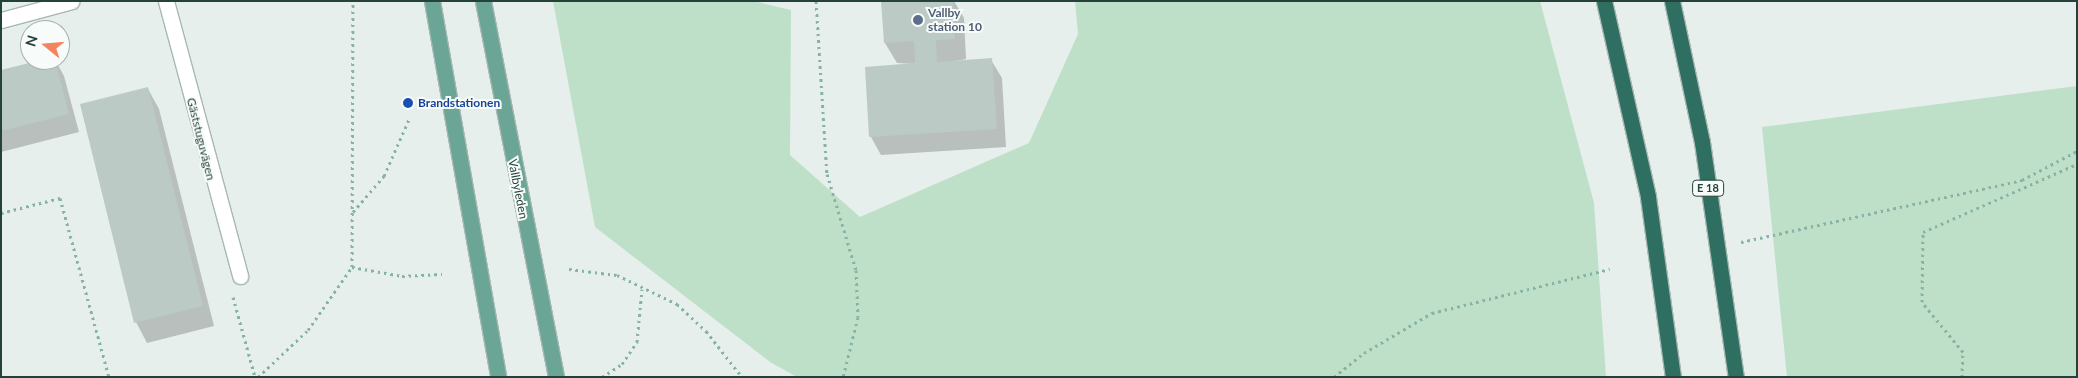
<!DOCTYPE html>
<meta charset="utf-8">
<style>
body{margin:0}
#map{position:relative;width:2078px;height:378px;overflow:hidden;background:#e6efeb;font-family:Lato,sans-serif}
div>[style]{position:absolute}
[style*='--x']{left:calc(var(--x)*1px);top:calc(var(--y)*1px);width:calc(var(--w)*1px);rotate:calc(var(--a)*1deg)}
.green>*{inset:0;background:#bfe0c8}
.shadow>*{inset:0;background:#0003}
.building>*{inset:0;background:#bbcac4}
.path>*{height:3px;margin-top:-1.5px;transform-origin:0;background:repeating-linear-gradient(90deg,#86b3a5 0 2.5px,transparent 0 6.5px)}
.roads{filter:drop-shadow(1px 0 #a8b8b2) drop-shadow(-1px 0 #a8b8b2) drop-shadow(0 1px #a8b8b2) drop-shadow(0 -1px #a8b8b2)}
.minor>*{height:15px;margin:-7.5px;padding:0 7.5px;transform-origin:7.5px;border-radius:7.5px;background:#fff}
.major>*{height:15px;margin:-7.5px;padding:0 7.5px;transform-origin:7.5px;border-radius:7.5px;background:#6aa596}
.highway>*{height:15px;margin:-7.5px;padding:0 7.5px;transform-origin:7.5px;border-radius:7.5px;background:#2f6f62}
.dots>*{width:14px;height:14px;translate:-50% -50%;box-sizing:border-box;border:2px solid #f7fbf9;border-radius:50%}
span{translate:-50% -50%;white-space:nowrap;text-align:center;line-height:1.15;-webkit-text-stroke:4px #f7fbf9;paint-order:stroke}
.shield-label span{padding:1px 4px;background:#f7fbf9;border:1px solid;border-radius:4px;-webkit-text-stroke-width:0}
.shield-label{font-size:11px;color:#24423a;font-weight:700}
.service-label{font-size:12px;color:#4e5e75;font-weight:700}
.left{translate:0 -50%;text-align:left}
.transit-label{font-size:12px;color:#164399;font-weight:700}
.street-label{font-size:12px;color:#24423a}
.frame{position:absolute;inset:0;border:2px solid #24423a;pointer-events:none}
.north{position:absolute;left:20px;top:20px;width:50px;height:50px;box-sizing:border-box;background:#f7fbf9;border:1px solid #a3b1ad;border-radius:50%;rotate:287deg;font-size:14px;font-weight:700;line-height:20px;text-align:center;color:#24423a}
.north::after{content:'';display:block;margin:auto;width:18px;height:22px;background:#f4845f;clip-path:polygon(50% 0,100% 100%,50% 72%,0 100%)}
</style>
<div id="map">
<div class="green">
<div style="clip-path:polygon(553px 1px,753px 1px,791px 10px,790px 155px,860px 217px,1029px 143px,1078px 34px,1075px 1px,1540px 1px,1594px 203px,1606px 377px,797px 377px,770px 362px,595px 227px)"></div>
<div style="clip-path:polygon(2077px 86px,2077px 377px,1787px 377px,1762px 127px)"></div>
</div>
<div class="shadow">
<div style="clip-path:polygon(882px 1px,954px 1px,964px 18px,966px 59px,946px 63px,991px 60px,1002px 78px,1006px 147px,881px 155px,871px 137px,866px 68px,916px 64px,897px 63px,885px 43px)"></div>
<div style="clip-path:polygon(46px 60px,55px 60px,64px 76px,79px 132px,1px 152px,1px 71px)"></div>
<div style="clip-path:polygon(148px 89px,159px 109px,214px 326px,147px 343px,136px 322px)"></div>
</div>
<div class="building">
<div style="clip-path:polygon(881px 1px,953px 1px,955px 39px,936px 40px,937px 62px,992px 58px,997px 129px,869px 137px,865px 67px,915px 63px,914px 41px,884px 43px)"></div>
<div style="clip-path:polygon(41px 60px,55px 60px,69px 114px,1px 131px,1px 70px)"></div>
<div style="clip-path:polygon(148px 87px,203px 306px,134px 323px,80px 104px)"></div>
</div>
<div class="path">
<div style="--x:816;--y:1;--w:173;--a:86.4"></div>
<div style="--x:827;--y:174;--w:100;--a:73.2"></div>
<div style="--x:856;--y:270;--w:47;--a:87.6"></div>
<div style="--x:858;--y:317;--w:62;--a:104"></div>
<div style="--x:353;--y:212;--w:48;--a:-49.3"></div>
<div style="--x:384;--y:176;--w:64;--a:-66.2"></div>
<div style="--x:1;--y:213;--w:61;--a:-14.3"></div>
<div style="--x:60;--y:198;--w:186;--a:74.7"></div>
<div style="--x:1741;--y:242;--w:288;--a:-12.4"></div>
<div style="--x:2022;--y:180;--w:62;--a:-27.8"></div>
<div style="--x:352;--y:267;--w:51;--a:10.2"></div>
<div style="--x:402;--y:276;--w:40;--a:-2.9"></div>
<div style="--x:569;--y:269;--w:48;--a:7.1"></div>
<div style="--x:617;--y:275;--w:67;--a:25.8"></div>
<div style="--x:677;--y:304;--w:40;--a:43"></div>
<div style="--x:706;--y:331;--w:58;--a:52"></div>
<div style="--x:233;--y:297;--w:83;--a:74.6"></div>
<div style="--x:258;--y:377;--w:69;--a:-43.2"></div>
<div style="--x:308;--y:330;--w:77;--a:-55.1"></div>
<div style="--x:352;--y:267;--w:266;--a:-89.8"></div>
<div style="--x:602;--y:377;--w:24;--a:-33"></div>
<div style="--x:622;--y:364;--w:27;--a:-56"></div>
<div style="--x:637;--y:342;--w:53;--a:-84.6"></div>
<div style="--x:1334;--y:377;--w:38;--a:-39"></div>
<div style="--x:1364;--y:353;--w:79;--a:-30.5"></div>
<div style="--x:1432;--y:313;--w:183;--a:-13.9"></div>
<div style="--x:1962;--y:377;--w:25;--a:-88"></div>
<div style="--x:1963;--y:352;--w:65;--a:-129.4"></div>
<div style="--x:1922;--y:302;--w:70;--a:-89.2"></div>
<div style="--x:1923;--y:232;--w:168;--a:-23.8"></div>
</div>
<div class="roads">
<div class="minor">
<div style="--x:166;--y:1;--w:285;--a:74.9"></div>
<div style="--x:1;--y:20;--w:73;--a:-15"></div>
</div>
<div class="major">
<div style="--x:432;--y:1;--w:382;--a:80"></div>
<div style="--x:483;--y:1;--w:383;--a:79"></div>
</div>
<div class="highway">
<div style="--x:1604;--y:1;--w:201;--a:77.3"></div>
<div style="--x:1648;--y:197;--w:182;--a:82.1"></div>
<div style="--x:1672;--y:1;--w:144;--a:78"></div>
<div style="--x:1702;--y:142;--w:237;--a:81.8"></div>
</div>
</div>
<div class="dots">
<div style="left:918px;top:20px;background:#5c6f8a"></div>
<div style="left:408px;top:103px;background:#1a4fb4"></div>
</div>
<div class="shield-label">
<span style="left:1708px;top:188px">E 18</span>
</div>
<div class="service-label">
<span class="left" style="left:928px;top:20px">Vallby<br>station 10</span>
</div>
<div class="transit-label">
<span class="left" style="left:418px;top:103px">Brandstationen</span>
</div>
<div class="street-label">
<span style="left:201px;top:139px;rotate:76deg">Gäststuguvägen</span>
<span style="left:518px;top:189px;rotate:79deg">Vallbyleden</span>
</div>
<div class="frame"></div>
<div class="north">N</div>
</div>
